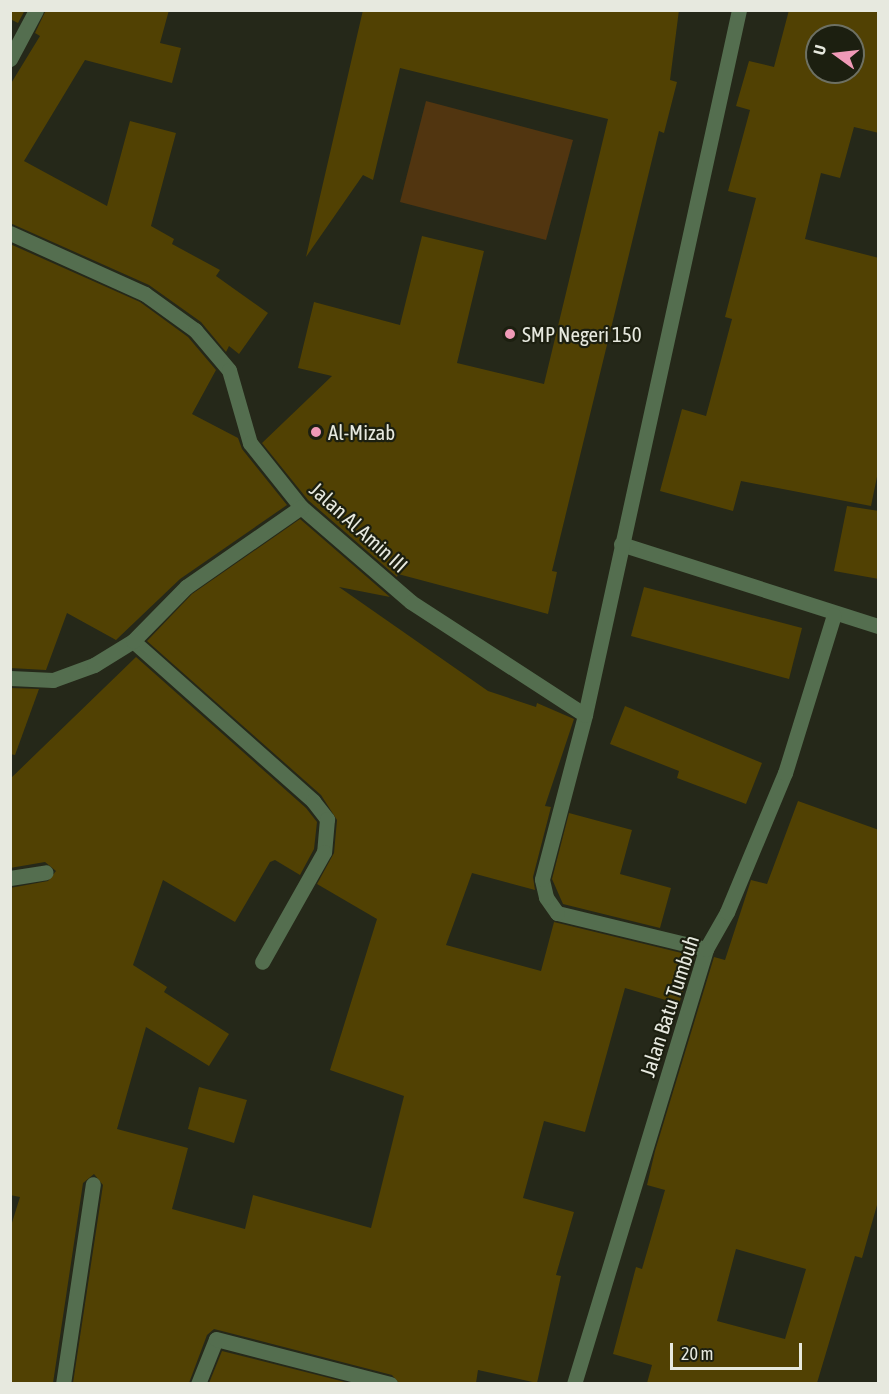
<!DOCTYPE html>
<style>
body{margin:0}
#map{position:relative;width:889px;height:1394px;overflow:hidden;background:#252819;font-family:"Asap Condensed",sans-serif}
div>[style]{position:absolute}
[style*='--x']{left:calc(var(--x)*1px);top:calc(var(--y)*1px);width:calc(var(--w)*1px);rotate:calc(var(--a)*1deg)}
.green>*{inset:0;background:#513510}
.building>*{inset:0;background:#514103}
.minor>*{height:15px;margin:-7.5px;padding:0 7.5px;transform-origin:7.5px;border-radius:7.5px;background:#546e4f}
.dots>*{width:16px;height:16px;translate:-50% -50%;box-sizing:border-box;border:3px solid #1c1f10;border-radius:50%}
span{translate:-50% -50%;white-space:nowrap;text-align:center;line-height:1.15;-webkit-text-stroke:4.5px #1c1f10;paint-order:stroke}
.poi-label{font-size:21px;color:#e7e9df}
.left{translate:0 -50%;text-align:left}
.street-label{font-size:21px;color:#e7e9df}
.frame{position:absolute;inset:0;border:12px solid #e7e9df;pointer-events:none}
.north{position:absolute;left:805px;top:24px;width:60px;height:60px;box-sizing:border-box;background:#1c1f10;border:2px solid #6d7063;border-radius:50%;rotate:285deg;font-size:16px;font-weight:700;line-height:24px;text-align:center;color:#e7e9df}
.north::after{content:'';display:block;margin:auto;width:21px;height:27px;background:#f09ab7;clip-path:polygon(50% 0,100% 100%,50% 72%,0 100%)}
.scale{position:absolute;left:670px;top:1343px;width:132px;height:27px;box-sizing:border-box;border:3px solid #e7e9df;border-top:0;padding-left:8px;font-size:18px;line-height:21px;white-space:nowrap;color:#e7e9df;-webkit-text-stroke:4px #1c1f10;paint-order:stroke}
</style>
<div id="map">
<div class="green">
<div style="clip-path:polygon(426px 101px,573px 140px,546px 240px,400px 202px)"></div>
</div>
<div class="building">
<div style="clip-path:polygon(10px 10px,25px 10px,18px 23px,10px 19px)"></div>
<div style="clip-path:polygon(46px 10px,169px 10px,160px 43px,181px 48px,172px 83px,85px 60px,24px 161px,107px 206px,130px 121px,176px 133px,151px 226px,174px 239px,172px 244px,220px 270px,216px 276px,268px 313px,239px 354px,229px 346px,226px 352px,201px 322px,149px 285px,10px 223px,10px 85px,40px 36px,35px 33px)"></div>
<div style="clip-path:polygon(363px 10px,679px 10px,670px 80px,677px 82px,664px 133px,659px 131px,552px 571px,557px 572px,548px 614px,398px 574px,397px 577px,308px 500px,262px 443px,332px 376px,298px 368px,314px 302px,400px 325px,422px 236px,484px 251px,457px 363px,544px 384px,608px 119px,400px 68px,373px 180px,363px 175px,306px 257px)"></div>
<div style="clip-path:polygon(evenodd,789px 10px,879px 10px,879px 133px,854px 127px,840px 178px,821px 173px,805px 239px,879px 258px,879px 467px,871px 506px,741px 481px,733px 511px,660px 491px,682px 409px,706px 416px,732px 319px,725px 317px,756px 198px,728px 191px,750px 110px,736px 106px,749px 61px,774px 67px,789px 10px,817px 36px,853px 36px,853px 72px,817px 72px,817px 36px)"></div>
<div style="clip-path:polygon(10px 244px,140px 302px,188px 337px,216px 370px,192px 414px,238px 438px,242px 449px,287px 505px,180px 579px,116px 640px,67px 613px,46px 670px,10px 668px)"></div>
<div style="clip-path:polygon(847px 506px,879px 511px,879px 579px,834px 571px)"></div>
<div style="clip-path:polygon(300px 519px,390px 597px,339px 587px,488px 691px,536px 707px,537px 703px,574px 719px,545px 806px,551px 807px,533px 877px,535px 890px,472px 873px,446px 945px,541px 971px,554px 922px,694px 956px,679px 1004px,625px 988px,585px 1132px,544px 1121px,523px 1198px,574px 1212px,556px 1275px,561px 1276px,537px 1383px,478px 1370px,476px 1383px,399px 1383px,392px 1375px,214px 1329px,207px 1335px,189px 1383px,73px 1383px,103px 1185px,94px 1174px,83px 1183px,53px 1383px,10px 1383px,10px 1229px,20px 1197px,10px 1195px,10px 888px,48px 881px,56px 871px,45px 862px,10px 868px,10px 779px,136px 657px,306px 808px,317px 822px,314px 849px,300px 875px,275px 860px,270px 862px,235px 922px,163px 880px,133px 965px,167px 987px,164px 992px,229px 1034px,209px 1066px,146px 1027px,117px 1129px,188px 1148px,172px 1209px,245px 1229px,253px 1195px,371px 1228px,404px 1096px,330px 1070px,377px 919px,317px 884px,334px 853px,337px 820px,321px 795px,147px 641px,192px 594px)"></div>
<div style="clip-path:polygon(644px 587px,802px 628px,789px 679px,631px 636px)"></div>
<div style="clip-path:polygon(10px 688px,39px 689px,15px 755px,10px 754px)"></div>
<div style="clip-path:polygon(625px 706px,762px 763px,746px 804px,677px 778px,679px 771px,610px 744px)"></div>
<div style="clip-path:polygon(evenodd,798px 801px,879px 830px,879px 1198px,862px 1258px,855px 1256px,817px 1383px,647px 1383px,652px 1365px,613px 1354px,636px 1267px,642px 1269px,665px 1190px,647px 1185px,655px 1151px,714px 957px,725px 960px,751px 880px,767px 884px,798px 801px,736px 1249px,806px 1269px,785px 1339px,717px 1321px,736px 1249px)"></div>
<div style="clip-path:polygon(569px 813px,632px 830px,620px 874px,671px 888px,660px 928px,563px 904px,552px 879px)"></div>
<div style="clip-path:polygon(199px 1087px,247px 1100px,234px 1143px,188px 1129px)"></div>
<div style="clip-path:polygon(222px 1351px,349px 1383px,209px 1383px)"></div>
</div>
<div class="minor">
<div style="--x:10;--y:59;--w:55;--a:-62"></div>
<div style="--x:10;--y:233;--w:148;--a:24.3"></div>
<div style="--x:145;--y:294;--w:62;--a:35.8"></div>
<div style="--x:195;--y:330;--w:52;--a:49.6"></div>
<div style="--x:229;--y:370;--w:76;--a:74"></div>
<div style="--x:250;--y:443;--w:82;--a:51.4"></div>
<div style="--x:301;--y:507;--w:145;--a:40.8"></div>
<div style="--x:411;--y:602;--w:207;--a:33"></div>
<div style="--x:621;--y:544;--w:270;--a:17.7"></div>
<div style="--x:133;--y:641;--w:241;--a:41.6"></div>
<div style="--x:313;--y:801;--w:23;--a:52"></div>
<div style="--x:327;--y:819;--w:33;--a:95"></div>
<div style="--x:324;--y:852;--w:126;--a:119.4"></div>
<div style="--x:10;--y:678;--w:43;--a:2.7"></div>
<div style="--x:53;--y:680;--w:44;--a:-20.1"></div>
<div style="--x:94;--y:665;--w:46;--a:-31.6"></div>
<div style="--x:133;--y:641;--w:76;--a:-45.5"></div>
<div style="--x:186;--y:587;--w:140;--a:-34.8"></div>
<div style="--x:10;--y:878;--w:36;--a:-9"></div>
<div style="--x:706;--y:949;--w:153;--a:-166.4"></div>
<div style="--x:557;--y:913;--w:19;--a:-125"></div>
<div style="--x:546;--y:897;--w:18;--a:-103"></div>
<div style="--x:542;--y:879;--w:170;--a:-75.3"></div>
<div style="--x:585;--y:715;--w:722;--a:-77.68"></div>
<div style="--x:63;--y:1384;--w:202;--a:-81.5"></div>
<div style="--x:198;--y:1384;--w:48;--a:-68.2"></div>
<div style="--x:216;--y:1339;--w:180;--a:14.5"></div>
<div style="--x:574;--y:1384;--w:455;--a:-73.1"></div>
<div style="--x:706;--y:949;--w:43;--a:-60.4"></div>
<div style="--x:727;--y:912;--w:151;--a:-67.4"></div>
<div style="--x:785;--y:773;--w:165;--a:-72.8"></div>
</div>
<div class="dots">
<div style="left:510px;top:334px;background:#f09ab7"></div>
<div style="left:316px;top:432px;background:#f09ab7"></div>
</div>
<div class="poi-label">
<span class="left" style="left:522px;top:334px">SMP Negeri 150</span>
<span class="left" style="left:328px;top:432px">Al-Mizab</span>
</div>
<div class="street-label">
<span style="left:359px;top:527px;rotate:42deg">Jalan Al Amin III</span>
<span style="left:669px;top:1006px;rotate:-72deg">Jalan Batu Tumbuh</span>
</div>
<div class="frame"></div>
<div class="north">U</div>
<div class="scale">20 m</div>
</div>
